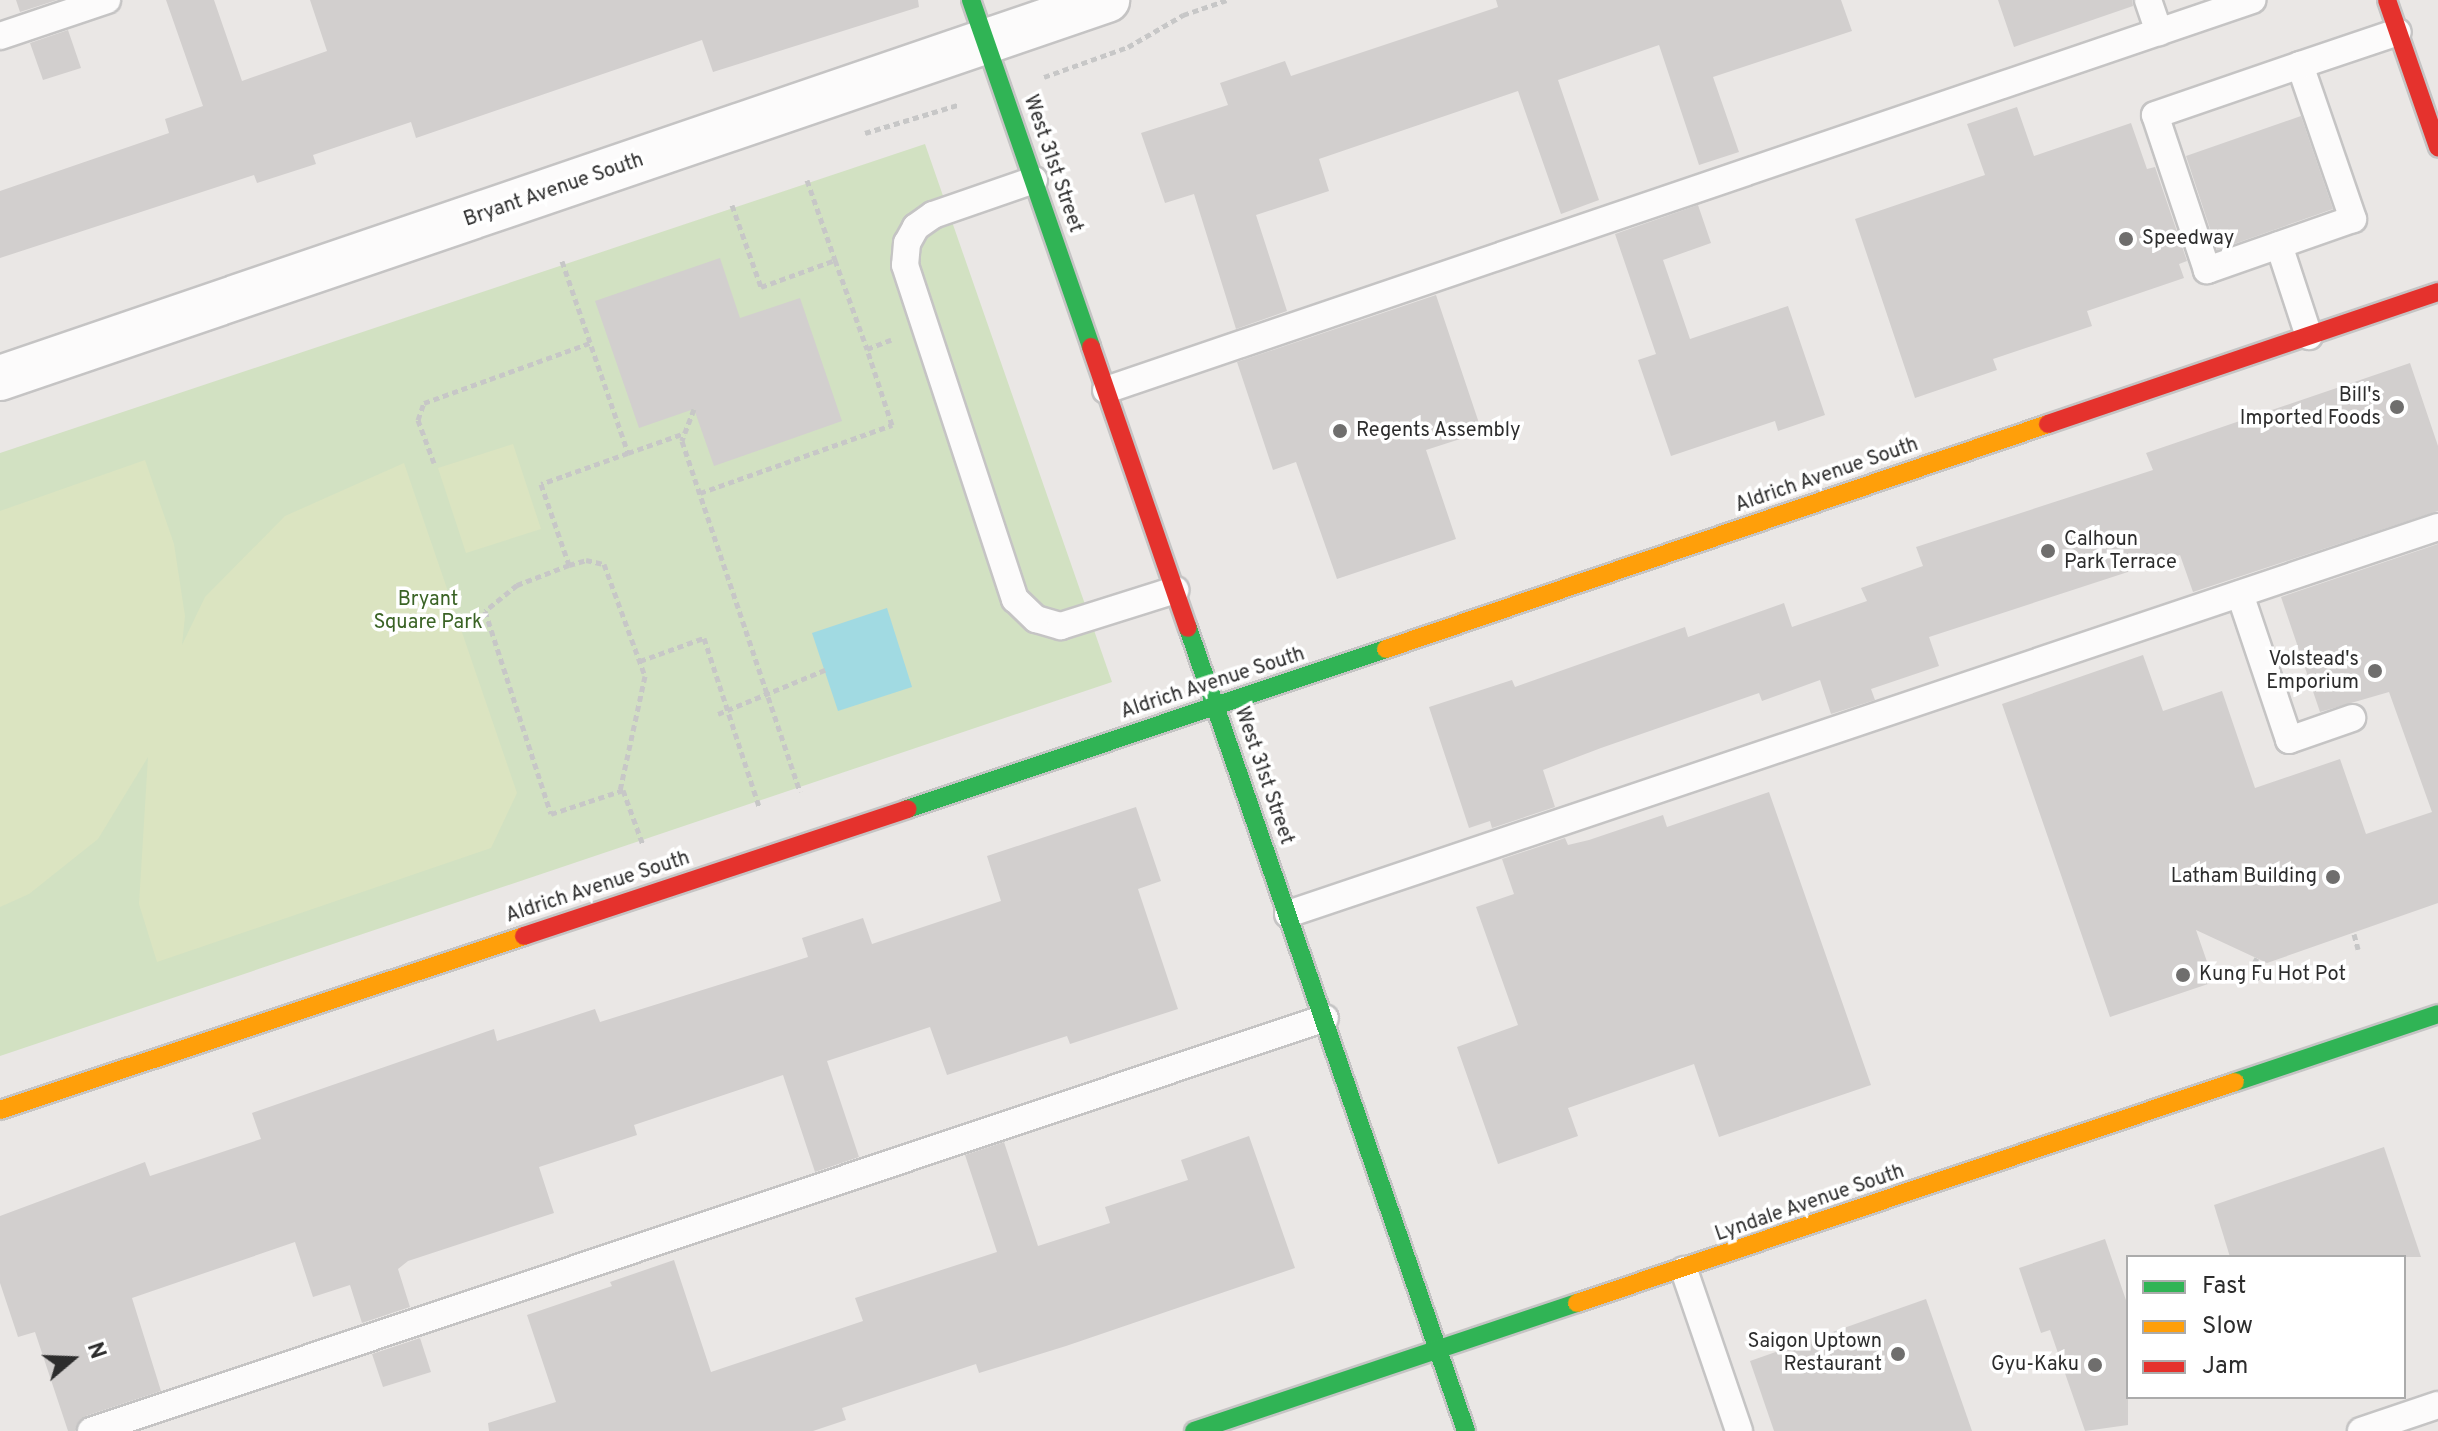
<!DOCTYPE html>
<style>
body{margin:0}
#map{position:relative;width:2438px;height:1431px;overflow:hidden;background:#eae7e5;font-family:Overpass,sans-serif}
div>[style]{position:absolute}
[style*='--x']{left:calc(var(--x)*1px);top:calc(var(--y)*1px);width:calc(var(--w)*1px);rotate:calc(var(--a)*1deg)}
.green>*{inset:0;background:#d2e1c2}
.pitch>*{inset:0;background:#dbe4c1}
.water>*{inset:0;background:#a1dae2}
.building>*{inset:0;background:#d2cfce}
.path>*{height:5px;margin-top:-2.5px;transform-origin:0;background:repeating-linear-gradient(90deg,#c7c7c7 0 6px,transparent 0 10px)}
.roads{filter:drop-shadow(2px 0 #c5c4c4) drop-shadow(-2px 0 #c5c4c4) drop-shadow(0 2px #c5c4c4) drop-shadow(0 -2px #c5c4c4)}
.lane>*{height:26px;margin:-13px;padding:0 13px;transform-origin:13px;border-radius:13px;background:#fcfbfb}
.street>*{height:44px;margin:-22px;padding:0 22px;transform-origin:22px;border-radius:22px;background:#fcfbfb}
.fast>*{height:18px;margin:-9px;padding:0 9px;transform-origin:9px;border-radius:9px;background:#30b455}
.slow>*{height:18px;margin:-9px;padding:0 9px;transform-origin:9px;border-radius:9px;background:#ff9f0a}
.jam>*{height:18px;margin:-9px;padding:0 9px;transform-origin:9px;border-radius:9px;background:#e5322d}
.dots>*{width:22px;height:22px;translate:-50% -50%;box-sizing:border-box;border:4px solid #fff;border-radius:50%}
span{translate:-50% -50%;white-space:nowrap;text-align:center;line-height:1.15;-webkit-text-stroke:7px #fff;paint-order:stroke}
.street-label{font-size:20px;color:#2d2d2d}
.poi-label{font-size:20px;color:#2d2d2d}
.left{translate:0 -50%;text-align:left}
.right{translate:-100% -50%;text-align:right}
.park-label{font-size:20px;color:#3a6325}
.legend{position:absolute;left:2126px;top:1255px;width:280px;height:144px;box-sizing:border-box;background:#fff;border:2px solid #ababab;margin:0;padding:10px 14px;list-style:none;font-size:24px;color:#2d2d2d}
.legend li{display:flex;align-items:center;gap:16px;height:40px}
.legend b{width:40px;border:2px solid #ababab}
.north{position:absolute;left:32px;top:1319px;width:80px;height:80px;-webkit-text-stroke:6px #fff;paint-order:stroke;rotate:71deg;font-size:22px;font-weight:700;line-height:32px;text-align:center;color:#2d2d2d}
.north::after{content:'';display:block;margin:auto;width:28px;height:36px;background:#2d2d2d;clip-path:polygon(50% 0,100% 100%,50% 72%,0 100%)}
</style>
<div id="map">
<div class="green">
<div style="clip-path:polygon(925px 144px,1112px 682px,0 1056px,0 453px)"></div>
</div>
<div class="pitch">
<div style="clip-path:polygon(513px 444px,541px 529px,466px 553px,438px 468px)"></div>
<div style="clip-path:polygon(145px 460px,174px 544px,185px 616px,182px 645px,205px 597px,285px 516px,404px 463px,517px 793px,491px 848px,157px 962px,139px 904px,148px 757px,98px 839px,29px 894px,0 907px,0 511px)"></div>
</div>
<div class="water">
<div style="clip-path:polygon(887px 608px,912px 687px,838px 711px,812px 633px)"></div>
</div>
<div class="building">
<div style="clip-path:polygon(16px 0,57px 0,20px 12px)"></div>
<div style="clip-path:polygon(166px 0,214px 0,242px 81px,327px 51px,310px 0,918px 0,919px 7px,713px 72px,702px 40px,416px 138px,411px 122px,313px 155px,316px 164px,257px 183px,254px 175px,0 258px,0 191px,169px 133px,165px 119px,203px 106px)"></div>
<div style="clip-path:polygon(1496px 0,1841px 0,1852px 31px,1713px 77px,1739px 152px,1699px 165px,1659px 45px,1558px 80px,1599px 200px,1561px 214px,1518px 91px,1319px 159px,1329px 191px,1256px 215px,1287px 311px,1236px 329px,1194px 194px,1165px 203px,1141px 133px,1228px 105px,1220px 83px,1285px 61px,1291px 76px,1498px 7px)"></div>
<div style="clip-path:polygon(1998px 0,2132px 0,2133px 6px,2014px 47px)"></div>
<div style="clip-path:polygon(68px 30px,81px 68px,43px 80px,30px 43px)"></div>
<div style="clip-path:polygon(2017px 107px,2034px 156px,2131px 123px,2147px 169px,2155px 167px,2187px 261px,2179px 264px,2184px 278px,2087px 311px,2092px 326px,1993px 359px,1997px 370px,1915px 398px,1855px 219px,1985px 175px,1967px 124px)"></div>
<div style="clip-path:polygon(2301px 116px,2333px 209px,2217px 250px,2186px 156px)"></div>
<div style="clip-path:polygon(1698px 205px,1711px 243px,1663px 260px,1690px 339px,1788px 306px,1825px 415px,1778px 431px,1775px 421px,1671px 456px,1638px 360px,1656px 354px,1615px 234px)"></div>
<div style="clip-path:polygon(720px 258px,740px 318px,800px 298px,842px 421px,714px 466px,694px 409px,639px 428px,595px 301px)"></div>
<div style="clip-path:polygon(1436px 295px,1482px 432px,1426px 450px,1456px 539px,1337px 579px,1296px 462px,1273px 470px,1237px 362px)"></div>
<div style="clip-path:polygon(2410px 363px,2438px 446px,2438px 511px,2193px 592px,2180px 555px,1929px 637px,1939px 666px,1871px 689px,1875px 700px,1831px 714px,1820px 680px,1762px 701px,1759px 693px,1601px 748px,1543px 770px,1555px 807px,1492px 828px,1490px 821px,1469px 828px,1429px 707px,1512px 680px,1515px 687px,1685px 627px,1688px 637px,1784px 603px,1792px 627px,1867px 601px,1861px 588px,1923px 566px,1916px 547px,2153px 470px,2146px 453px)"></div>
<div style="clip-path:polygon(2438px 544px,2438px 903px,2267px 963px,2196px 930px,2214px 982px,2110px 1017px,2002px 704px,2143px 655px,2163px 711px,2222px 691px,2255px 788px,2340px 759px,2366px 834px,2432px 812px,2389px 692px,2320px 712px,2281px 597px)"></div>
<div style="clip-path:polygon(1769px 792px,1871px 1085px,1719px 1137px,1694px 1064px,1568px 1108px,1578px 1136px,1498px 1164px,1457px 1047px,1518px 1025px,1476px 907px,1514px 894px,1502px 859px,1565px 838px,1568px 845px,1589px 840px,1663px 815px,1667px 827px)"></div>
<div style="clip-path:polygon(1136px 807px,1161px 881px,1138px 889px,1178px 1009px,1070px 1044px,1067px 1036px,947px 1075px,930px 1027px,827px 1061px,859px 1157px,815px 1172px,783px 1075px,634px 1125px,637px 1135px,539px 1167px,554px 1213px,408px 1261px,398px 1269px,410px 1307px,362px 1323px,350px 1285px,313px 1297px,295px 1242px,132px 1298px,161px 1391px,86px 1416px,75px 1431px,68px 1431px,35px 1332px,18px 1337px,0 1283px,0 1216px,145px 1162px,150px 1176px,261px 1139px,252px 1113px,494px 1029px,497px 1041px,595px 1009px,600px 1022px,808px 957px,802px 938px,863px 918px,872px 944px,1001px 901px,987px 856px)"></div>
<div style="clip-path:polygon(1249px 1136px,1295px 1268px,1066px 1346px,979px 1373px,976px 1364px,842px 1408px,846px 1420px,813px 1431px,489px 1431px,488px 1423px,556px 1402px,527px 1315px,612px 1286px,610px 1282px,674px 1260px,711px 1372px,863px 1321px,855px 1298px,997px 1252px,965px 1155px,1004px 1142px,1038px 1246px,1110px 1223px,1105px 1207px,1188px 1180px,1181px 1160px)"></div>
<div style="clip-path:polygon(2384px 1147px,2421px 1257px,2230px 1257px,2214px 1205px)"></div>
<div style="clip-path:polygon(2105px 1239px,2128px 1306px,2128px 1425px,2085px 1431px,2050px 1330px,2041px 1333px,2019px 1268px)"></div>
<div style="clip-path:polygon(1926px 1299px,1972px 1431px,1774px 1431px,1750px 1361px)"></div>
<div style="clip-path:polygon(420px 1338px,431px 1372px,383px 1387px,372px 1354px)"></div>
</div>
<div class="path">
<div style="--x:1044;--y:77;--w:89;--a:-19.7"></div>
<div style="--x:1128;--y:47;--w:64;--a:-30.2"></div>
<div style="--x:1183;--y:15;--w:46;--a:-18.8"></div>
<div style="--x:865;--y:133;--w:97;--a:-16.8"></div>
<div style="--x:807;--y:180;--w:85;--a:70.7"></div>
<div style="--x:732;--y:205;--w:87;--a:70.5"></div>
<div style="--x:761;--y:287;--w:79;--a:-20"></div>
<div style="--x:835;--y:260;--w:95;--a:70.2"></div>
<div style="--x:562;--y:261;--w:203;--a:71"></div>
<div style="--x:628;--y:453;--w:60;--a:-19.3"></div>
<div style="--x:694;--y:409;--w:34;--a:111"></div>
<div style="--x:682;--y:441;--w:370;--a:71.4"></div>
<div style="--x:628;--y:453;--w:92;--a:160.4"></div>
<div style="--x:541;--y:484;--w:86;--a:70.9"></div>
<div style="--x:569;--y:565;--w:56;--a:159"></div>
<div style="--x:517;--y:585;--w:41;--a:140.9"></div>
<div style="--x:485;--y:611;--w:213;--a:72"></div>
<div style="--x:551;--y:814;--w:76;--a:-18.4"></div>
<div style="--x:623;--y:790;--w:59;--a:70"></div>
<div style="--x:434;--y:463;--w:46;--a:-110.4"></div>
<div style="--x:418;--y:420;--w:18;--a:-71"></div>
<div style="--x:424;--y:403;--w:177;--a:-19.9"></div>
<div style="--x:700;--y:493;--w:204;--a:-19.5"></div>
<div style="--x:892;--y:425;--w:80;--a:-108.2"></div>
<div style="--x:867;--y:349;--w:26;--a:-21"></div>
<div style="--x:569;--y:565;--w:18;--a:-16"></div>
<div style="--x:586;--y:560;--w:18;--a:13"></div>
<div style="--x:604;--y:564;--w:119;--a:69.9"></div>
<div style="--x:645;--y:676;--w:118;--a:102.3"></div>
<div style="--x:640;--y:661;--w:68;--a:-19.8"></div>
<div style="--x:704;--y:638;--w:177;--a:71.9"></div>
<div style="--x:718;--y:714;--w:116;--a:-22.4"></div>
<div style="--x:2354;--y:934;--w:16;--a:75"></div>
<div style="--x:2257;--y:958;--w:8;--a:120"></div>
<div style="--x:2253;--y:965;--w:19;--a:72"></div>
</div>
<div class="roads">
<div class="lane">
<div style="--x:2148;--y:0;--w:34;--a:71"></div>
<div style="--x:0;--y:36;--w:113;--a:-18.6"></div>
<div style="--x:2300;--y:65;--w:163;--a:71"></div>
<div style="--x:2353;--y:219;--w:155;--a:160.7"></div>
<div style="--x:2207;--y:270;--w:163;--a:-108.5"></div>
<div style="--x:2155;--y:115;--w:153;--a:-19"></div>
<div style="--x:2300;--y:65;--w:103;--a:-18.6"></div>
<div style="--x:1034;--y:180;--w:107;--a:160.9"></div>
<div style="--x:933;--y:215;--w:21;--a:145"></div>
<div style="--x:916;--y:227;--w:18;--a:119"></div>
<div style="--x:907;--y:243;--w:22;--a:95"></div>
<div style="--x:905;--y:265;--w:352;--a:71.8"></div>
<div style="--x:1015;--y:599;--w:29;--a:44"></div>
<div style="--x:1036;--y:619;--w:26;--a:16"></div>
<div style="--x:1061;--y:626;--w:120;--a:-17.5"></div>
<div style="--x:2279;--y:245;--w:96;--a:71.8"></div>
<div style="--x:1106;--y:390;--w:1211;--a:-18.79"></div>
<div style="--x:2240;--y:594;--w:154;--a:71.4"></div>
<div style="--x:2289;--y:740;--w:67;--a:-19.2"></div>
<div style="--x:1288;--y:914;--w:1213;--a:-18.6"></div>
<div style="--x:1684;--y:1270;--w:170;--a:71.1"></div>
<div style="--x:91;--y:1431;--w:1301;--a:-18.5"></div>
<div style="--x:2361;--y:1431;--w:81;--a:-18.7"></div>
</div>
<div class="street">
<div style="--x:0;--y:378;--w:1170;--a:-18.85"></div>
</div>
<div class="fast">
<div style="--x:971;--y:0;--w:367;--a:70.9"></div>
<div style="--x:1188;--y:628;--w:850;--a:70.9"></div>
<div style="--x:907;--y:809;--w:505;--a:-18.47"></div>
<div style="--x:2235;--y:1082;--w:214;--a:-18.5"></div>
<div style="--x:1194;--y:1431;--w:404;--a:-18.5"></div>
</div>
<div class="slow">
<div style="--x:1386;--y:649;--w:699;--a:-18.77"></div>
<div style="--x:0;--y:1110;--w:552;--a:-18.37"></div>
<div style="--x:1577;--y:1303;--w:694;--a:-18.57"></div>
</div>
<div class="jam">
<div style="--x:2387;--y:0;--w:156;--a:70.9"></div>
<div style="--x:1091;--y:347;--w:297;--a:71"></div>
<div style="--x:2048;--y:424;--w:412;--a:-18.7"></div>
<div style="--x:524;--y:936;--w:404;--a:-18.3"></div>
</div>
</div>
<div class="dots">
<div style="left:2126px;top:239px;background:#6f6e6d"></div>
<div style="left:2397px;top:407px;background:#6f6e6d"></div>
<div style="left:1340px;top:431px;background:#6f6e6d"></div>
<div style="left:2048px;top:551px;background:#6f6e6d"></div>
<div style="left:2375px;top:671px;background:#6f6e6d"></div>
<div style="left:2333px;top:877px;background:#6f6e6d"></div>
<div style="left:2183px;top:975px;background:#6f6e6d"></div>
<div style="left:1898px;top:1354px;background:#6f6e6d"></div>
<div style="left:2095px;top:1365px;background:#6f6e6d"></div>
</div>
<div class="street-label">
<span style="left:1052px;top:164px;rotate:71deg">West 31st Street</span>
<span style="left:554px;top:191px;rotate:-19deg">Bryant Avenue South</span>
<span style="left:1827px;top:476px;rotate:-19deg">Aldrich Avenue South</span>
<span style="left:1213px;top:684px;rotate:-18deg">Aldrich Avenue South</span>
<span style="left:1263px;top:776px;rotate:71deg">West 31st Street</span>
<span style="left:598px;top:888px;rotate:-18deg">Aldrich Avenue South</span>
<span style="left:1810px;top:1204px;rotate:-19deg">Lyndale Avenue South</span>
</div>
<div class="poi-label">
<span class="left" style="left:2142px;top:239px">Speedway</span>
<span class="right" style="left:2381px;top:408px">Bill's<br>Imported Foods</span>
<span class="left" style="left:1356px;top:431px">Regents Assembly</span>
<span class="left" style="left:2064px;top:552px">Calhoun<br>Park Terrace</span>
<span class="right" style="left:2359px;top:672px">Volstead's<br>Emporium</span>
<span class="right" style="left:2317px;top:877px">Latham Building</span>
<span class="left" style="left:2199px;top:975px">Kung Fu Hot Pot</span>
<span class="right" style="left:1882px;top:1354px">Saigon Uptown<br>Restaurant</span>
<span class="right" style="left:2079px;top:1365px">Gyu-Kaku</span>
</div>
<div class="park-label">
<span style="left:428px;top:612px">Bryant<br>Square Park</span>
</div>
<ul class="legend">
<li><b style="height:10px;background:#30b455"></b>Fast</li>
<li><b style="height:10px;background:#ff9f0a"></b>Slow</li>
<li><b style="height:10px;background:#e5322d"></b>Jam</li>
</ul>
<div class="north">N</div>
</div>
